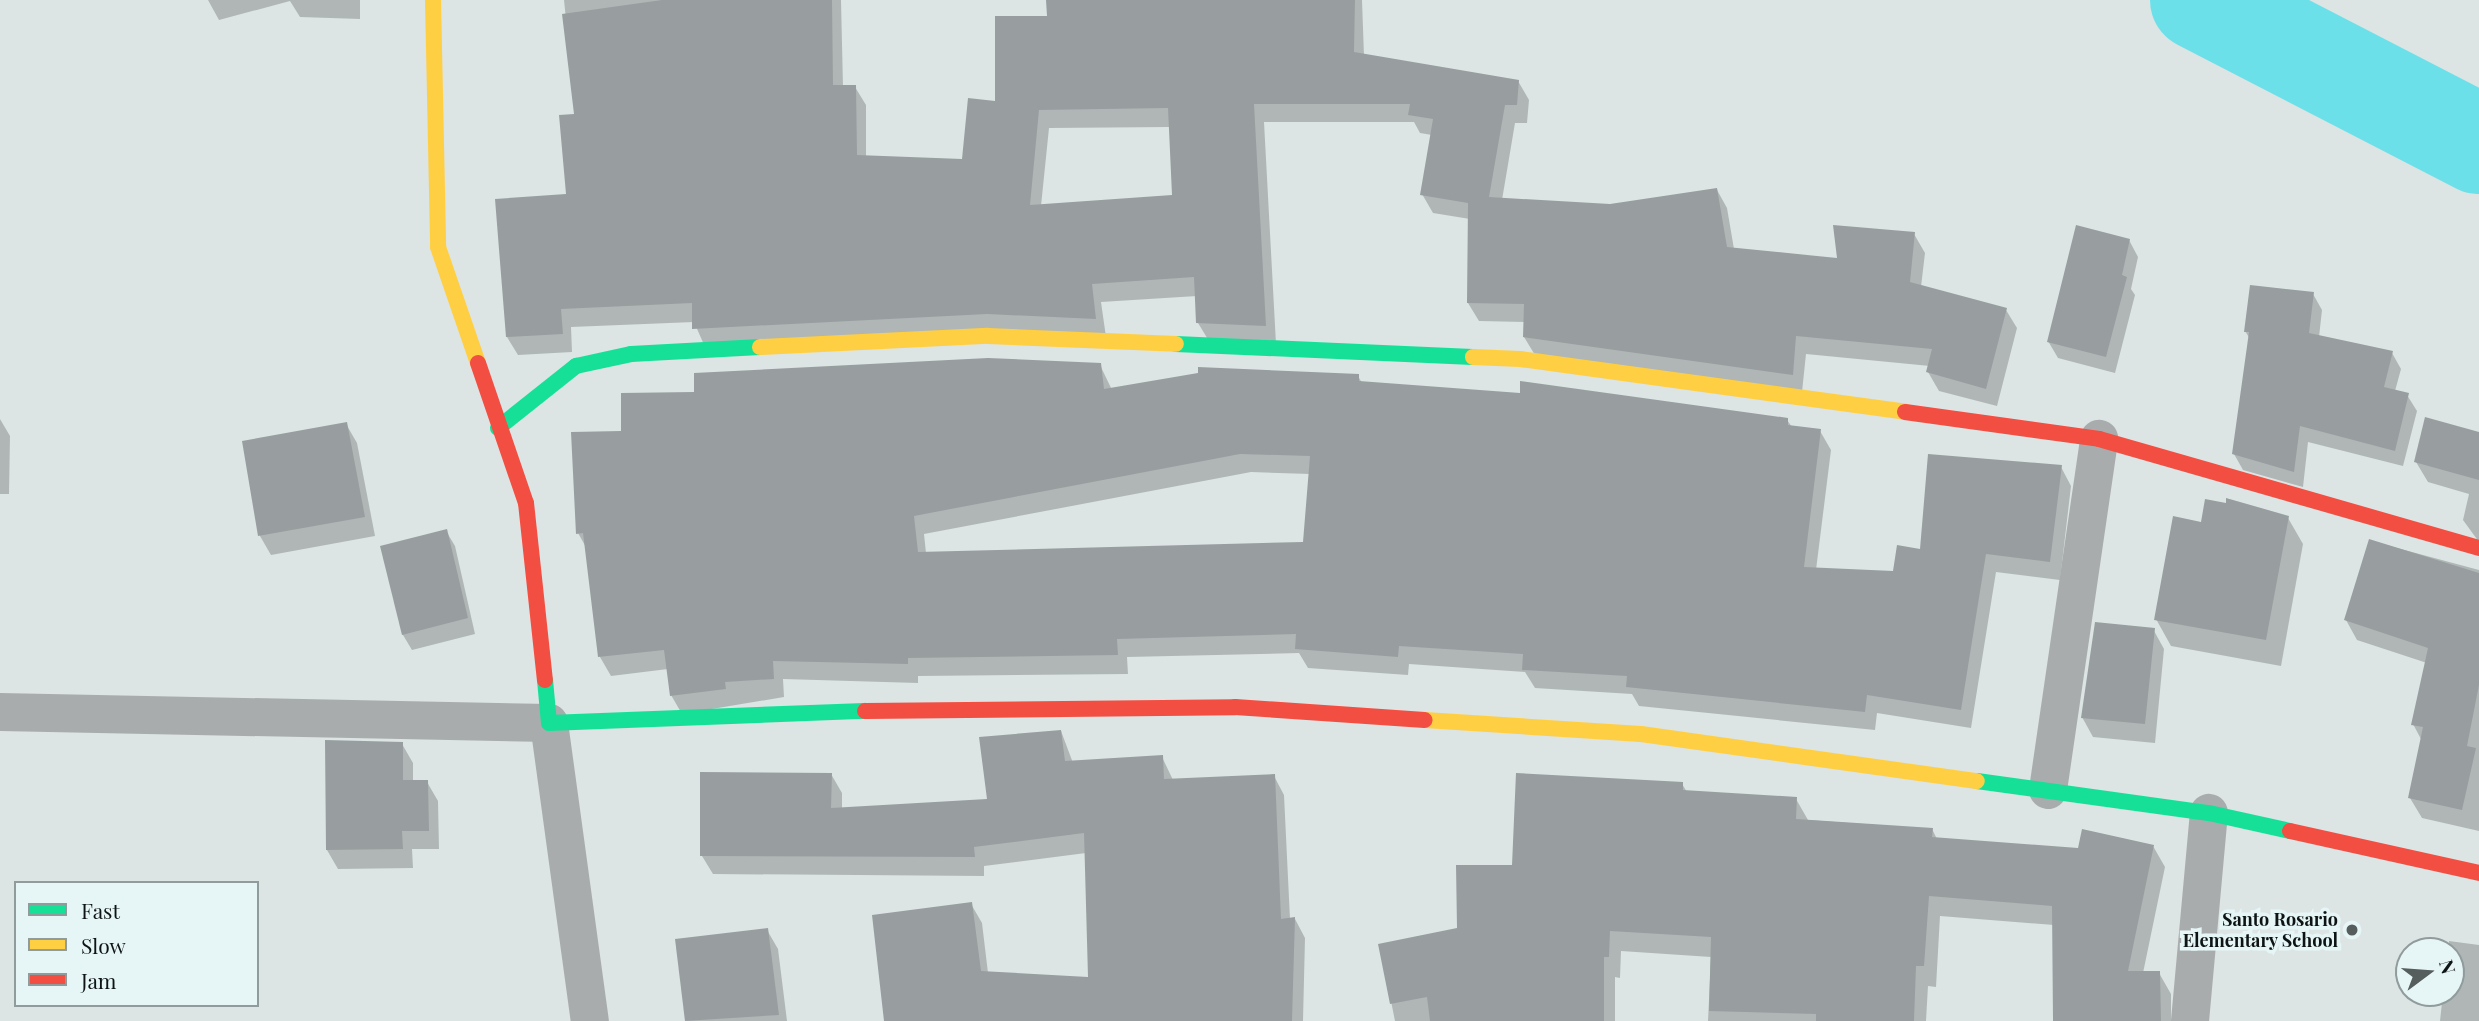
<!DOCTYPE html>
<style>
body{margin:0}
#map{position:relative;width:2479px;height:1021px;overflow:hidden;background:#dce4e4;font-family:"Playfair Display",serif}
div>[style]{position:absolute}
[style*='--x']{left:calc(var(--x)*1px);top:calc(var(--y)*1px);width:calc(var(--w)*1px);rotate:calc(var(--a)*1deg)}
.shadow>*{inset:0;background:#0003}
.river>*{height:100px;margin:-50px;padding:0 50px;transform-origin:50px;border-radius:50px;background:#6be0e9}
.building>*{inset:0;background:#989e9f}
.street>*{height:38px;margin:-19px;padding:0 19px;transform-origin:19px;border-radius:19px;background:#a9acac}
.fast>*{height:16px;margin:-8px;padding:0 8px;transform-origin:8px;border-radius:8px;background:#16e098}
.slow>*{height:16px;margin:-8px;padding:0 8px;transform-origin:8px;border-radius:8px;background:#ffcf43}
.jam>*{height:16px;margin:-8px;padding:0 8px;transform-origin:8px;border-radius:8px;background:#f24e42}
.dots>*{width:19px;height:19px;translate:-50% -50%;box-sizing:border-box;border:4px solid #e6f5f6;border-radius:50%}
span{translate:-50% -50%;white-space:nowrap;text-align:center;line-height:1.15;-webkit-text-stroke:7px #e6f5f6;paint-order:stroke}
.poi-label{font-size:18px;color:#0e1414;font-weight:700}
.right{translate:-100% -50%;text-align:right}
.legend{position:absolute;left:14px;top:881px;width:245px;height:126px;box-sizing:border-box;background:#e6f5f6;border:2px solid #909b9c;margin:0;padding:9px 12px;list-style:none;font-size:21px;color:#0e1414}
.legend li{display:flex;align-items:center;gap:14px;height:35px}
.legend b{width:35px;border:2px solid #909b9c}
.north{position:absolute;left:2395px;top:937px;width:70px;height:70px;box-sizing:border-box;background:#e6f5f6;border:2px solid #909b9c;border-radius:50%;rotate:74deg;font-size:19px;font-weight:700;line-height:28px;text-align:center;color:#0e1414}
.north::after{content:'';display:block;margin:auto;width:24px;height:32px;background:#565d5d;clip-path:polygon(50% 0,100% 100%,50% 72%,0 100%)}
</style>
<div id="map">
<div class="shadow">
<div style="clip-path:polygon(208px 0,360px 0,360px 19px,300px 17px,290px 1px,219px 20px)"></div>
<div style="clip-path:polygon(evenodd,564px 0,841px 0,843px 87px,855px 87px,866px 105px,866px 157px,964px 160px,1048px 17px,1047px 0,1362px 0,1364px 56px,1518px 81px,1529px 100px,1527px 123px,1515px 123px,1502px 200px,1611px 206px,1717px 190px,1727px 208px,1734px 249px,1839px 260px,1914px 234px,1925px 253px,1921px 287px,2006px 310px,2017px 328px,1997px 406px,1939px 391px,1928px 372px,1930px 366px,1806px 354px,1802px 392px,1535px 355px,1524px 337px,1525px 322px,1479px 321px,1468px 303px,1470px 219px,1433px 213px,1422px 194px,1432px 135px,1420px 133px,1414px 122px,1264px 122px,1276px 344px,1209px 341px,1198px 323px,1197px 296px,1101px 302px,1106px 337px,705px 347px,694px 322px,571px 327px,572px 352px,518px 355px,507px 337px,568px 196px,576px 116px,564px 0,1170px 127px,1174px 197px,1041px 206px,1049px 128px,1170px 127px)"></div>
<div style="clip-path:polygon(2129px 240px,2138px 257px,2131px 289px,2135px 295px,2115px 373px,2058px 358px,2048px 341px)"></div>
<div style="clip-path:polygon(2313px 294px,2322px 310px,2319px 337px,2392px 353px,2401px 369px,2395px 391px,2407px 395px,2417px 411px,2403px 466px,2308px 442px,2303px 487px,2243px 470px,2234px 454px,2250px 339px,2245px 331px)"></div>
<div style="clip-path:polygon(evenodd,1100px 365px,1112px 390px,1358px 376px,1362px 383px,1787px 420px,1792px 427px,1820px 431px,1831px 450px,1816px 570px,1894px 573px,1922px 551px,2061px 467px,2071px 486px,2060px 580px,1996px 572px,1971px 728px,1877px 713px,1875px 730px,1639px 706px,1632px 694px,1535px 688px,1525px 672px,1409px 664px,1408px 675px,1308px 668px,1299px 653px,1127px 657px,1128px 674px,918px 676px,918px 683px,783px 679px,784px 697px,682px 714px,671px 695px,668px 669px,611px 676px,600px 657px,587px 549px,578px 533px,623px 433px,696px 394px,1100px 365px,1251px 472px,1310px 474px,1305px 543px,926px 553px,924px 534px,1251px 472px)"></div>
<div style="clip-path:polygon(0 419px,10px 436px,9px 494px,0 494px)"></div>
<div style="clip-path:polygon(346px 424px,357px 443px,375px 536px,271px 555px,260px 536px,244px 443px)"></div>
<div style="clip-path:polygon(2479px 434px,2479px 542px,2463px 520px,2469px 494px,2428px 482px,2416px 462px)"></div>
<div style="clip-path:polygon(2288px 518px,2303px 544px,2281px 666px,2171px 646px,2156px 619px,2202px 524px)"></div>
<div style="clip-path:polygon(446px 531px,455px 546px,475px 634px,412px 650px,403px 635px,382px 547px)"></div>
<div style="clip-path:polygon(2371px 541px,2479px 570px,2479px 831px,2422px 818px,2410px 798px,2422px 741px,2413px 724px,2427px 663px,2357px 640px,2346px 620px)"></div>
<div style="clip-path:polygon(2153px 629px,2164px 649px,2155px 743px,2093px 737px,2082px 717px)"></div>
<div style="clip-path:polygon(1061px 731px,1073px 763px,1162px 757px,1173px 780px,1274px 776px,1284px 795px,1290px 919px,1295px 919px,1305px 938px,1303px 1021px,885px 1021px,971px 904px,982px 923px,988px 973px,1089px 979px,1086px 853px,984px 866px,984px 876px,713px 874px,702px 856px,831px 774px,842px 793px,842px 809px,989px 801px)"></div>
<div style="clip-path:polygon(402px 744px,413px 763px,413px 782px,427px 782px,438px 801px,439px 849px,412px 849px,413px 868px,338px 869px,327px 850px)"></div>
<div style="clip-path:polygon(1682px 784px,1687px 792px,1796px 799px,1808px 820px,1932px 829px,1937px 839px,2080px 849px,2153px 846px,2165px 867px,2143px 973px,2159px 973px,2171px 994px,2171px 1021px,2054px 1021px,2054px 925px,1940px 916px,1936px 987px,1928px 986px,1926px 1021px,1708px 1021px,1711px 957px,1621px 951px,1620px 978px,1615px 977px,1615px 1021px,1395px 1021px,1380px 946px,1459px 930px,1514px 867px)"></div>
<div style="clip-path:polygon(767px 930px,778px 949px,787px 1021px,687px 1021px,677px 941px)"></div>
<div style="clip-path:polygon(2449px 941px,2479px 945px,2479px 1021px,2440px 1021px,2443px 993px,2451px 993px)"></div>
</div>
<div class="river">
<div style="--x:2200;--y:0;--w:314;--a:27.3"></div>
</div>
<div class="building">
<div style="clip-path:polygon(evenodd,662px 0,832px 0,833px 85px,856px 85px,857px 155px,962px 159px,968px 98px,995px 101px,995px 16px,1047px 16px,1046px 0,1355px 0,1354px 52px,1519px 80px,1517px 105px,1505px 105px,1489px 197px,1610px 204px,1717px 188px,1727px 247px,1837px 258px,1833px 225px,1915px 232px,1910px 282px,2007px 308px,1986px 389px,1926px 372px,1932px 349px,1796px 336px,1793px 375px,1523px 337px,1524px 304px,1467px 303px,1468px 203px,1420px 195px,1433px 119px,1408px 115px,1410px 104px,1254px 104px,1266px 326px,1196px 323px,1194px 277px,1092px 284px,1096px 319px,987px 314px,692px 329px,692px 303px,561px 309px,563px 334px,506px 337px,495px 199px,566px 194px,559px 115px,574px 114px,562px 14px,662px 0,1168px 108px,1172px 195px,1030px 205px,1039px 110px,1168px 108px)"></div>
<div style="clip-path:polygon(2076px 225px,2130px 239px,2122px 275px,2127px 277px,2106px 357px,2047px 342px)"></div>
<div style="clip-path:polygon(2250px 285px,2314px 292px,2309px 333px,2393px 351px,2384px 387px,2409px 393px,2395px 451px,2300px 426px,2294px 472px,2232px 454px,2249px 332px,2244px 332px)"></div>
<div style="clip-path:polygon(evenodd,988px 358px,1101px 363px,1104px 389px,1198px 373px,1198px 367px,1359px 374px,1359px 381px,1520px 393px,1520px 381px,1788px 418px,1788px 425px,1821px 429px,1804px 567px,1893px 571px,1897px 545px,1920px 549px,1928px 454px,2062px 465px,2050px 562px,1986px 554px,1961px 710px,1867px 695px,1865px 712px,1626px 687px,1627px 676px,1522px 670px,1523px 654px,1399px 646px,1398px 657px,1295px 649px,1296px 634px,1117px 639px,1118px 655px,908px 658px,908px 664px,773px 661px,774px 679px,725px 682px,726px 689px,670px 696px,664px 650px,598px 657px,583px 533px,576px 534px,571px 432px,621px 431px,621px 393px,694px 392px,694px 373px,988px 358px,1240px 454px,1310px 456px,1303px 542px,918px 552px,914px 516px,1240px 454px)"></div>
<div style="clip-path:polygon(2425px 417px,2479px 432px,2479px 480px,2414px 462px)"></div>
<div style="clip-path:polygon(347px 422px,365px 517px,258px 536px,242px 441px)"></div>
<div style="clip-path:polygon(2226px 498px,2289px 516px,2266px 640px,2154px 620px,2173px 516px,2201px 522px,2205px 499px,2226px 503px)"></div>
<div style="clip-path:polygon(447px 529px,468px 618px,402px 635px,380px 546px)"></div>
<div style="clip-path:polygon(2369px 539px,2479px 573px,2479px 685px,2467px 746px,2476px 748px,2462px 810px,2408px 798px,2423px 727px,2411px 725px,2428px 648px,2344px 620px)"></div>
<div style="clip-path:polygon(2095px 622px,2155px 628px,2145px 724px,2081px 718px)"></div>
<div style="clip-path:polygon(1061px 730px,1065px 761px,1163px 755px,1164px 779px,1275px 774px,1281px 919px,1295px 917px,1292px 1021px,884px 1021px,872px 915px,972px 902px,981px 971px,1088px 977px,1084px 833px,974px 847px,975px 857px,700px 856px,700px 772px,832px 773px,831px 808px,987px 799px,979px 737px)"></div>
<div style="clip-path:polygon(325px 740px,403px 742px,403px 780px,428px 780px,429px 831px,402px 831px,403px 849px,326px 850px)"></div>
<div style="clip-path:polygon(1516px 773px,1683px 782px,1683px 790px,1797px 797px,1796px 819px,1933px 828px,1932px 837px,2078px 848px,2082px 829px,2154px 845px,2128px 971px,2160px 971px,2161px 1021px,2053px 1021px,2052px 906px,1929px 896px,1924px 966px,1916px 966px,1914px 1021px,1816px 1021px,1816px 1014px,1709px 1011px,1711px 937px,1610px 931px,1609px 957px,1604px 957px,1604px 1021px,1430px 1021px,1427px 997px,1390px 1004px,1378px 944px,1457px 928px,1456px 865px,1512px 865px)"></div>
<div style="clip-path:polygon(768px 928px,779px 1015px,685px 1021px,675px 939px)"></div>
</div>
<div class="street">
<div style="--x:0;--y:712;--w:549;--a:1.15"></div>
<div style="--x:549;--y:723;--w:301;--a:82.2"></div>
<div style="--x:2048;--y:790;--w:355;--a:-81.7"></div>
<div style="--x:2190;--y:1021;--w:209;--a:-84.8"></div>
</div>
<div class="fast">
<div style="--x:1176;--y:344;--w:297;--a:2.5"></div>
<div style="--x:498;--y:428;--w:100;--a:-38.5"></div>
<div style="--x:576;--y:366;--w:56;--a:-12.3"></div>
<div style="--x:631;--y:354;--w:129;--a:-3.1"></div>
<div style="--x:545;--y:680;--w:43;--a:84.7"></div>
<div style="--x:549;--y:723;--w:316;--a:-2.2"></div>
<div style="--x:1977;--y:781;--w:234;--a:7.9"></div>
<div style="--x:2209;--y:813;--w:83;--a:12.5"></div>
</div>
<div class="slow">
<div style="--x:433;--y:0;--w:247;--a:88.8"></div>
<div style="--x:438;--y:247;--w:123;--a:71"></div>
<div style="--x:760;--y:347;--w:228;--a:-2.8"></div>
<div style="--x:988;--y:336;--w:188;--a:2.4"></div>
<div style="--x:1473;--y:357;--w:47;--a:2.4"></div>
<div style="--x:1520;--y:359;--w:389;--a:7.8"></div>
<div style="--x:1425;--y:720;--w:216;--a:3.7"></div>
<div style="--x:1641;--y:734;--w:339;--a:8"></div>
</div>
<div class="jam">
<div style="--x:478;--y:363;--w:148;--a:71.1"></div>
<div style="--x:526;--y:503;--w:178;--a:83.9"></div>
<div style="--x:1905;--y:412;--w:196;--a:7.9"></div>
<div style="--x:2099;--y:439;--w:395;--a:16"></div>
<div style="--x:865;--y:711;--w:370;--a:-0.6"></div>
<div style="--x:1235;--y:707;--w:190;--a:3.9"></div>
<div style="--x:2290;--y:831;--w:194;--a:12.5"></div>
</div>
<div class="dots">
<div style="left:2352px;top:930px;background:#565d5d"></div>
</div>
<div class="poi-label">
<span class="right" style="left:2338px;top:930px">Santo Rosario<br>Elementary School</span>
</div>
<ul class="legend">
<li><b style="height:9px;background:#16e098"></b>Fast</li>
<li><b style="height:9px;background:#ffcf43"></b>Slow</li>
<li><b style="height:9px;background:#f24e42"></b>Jam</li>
</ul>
<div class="north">N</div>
</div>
